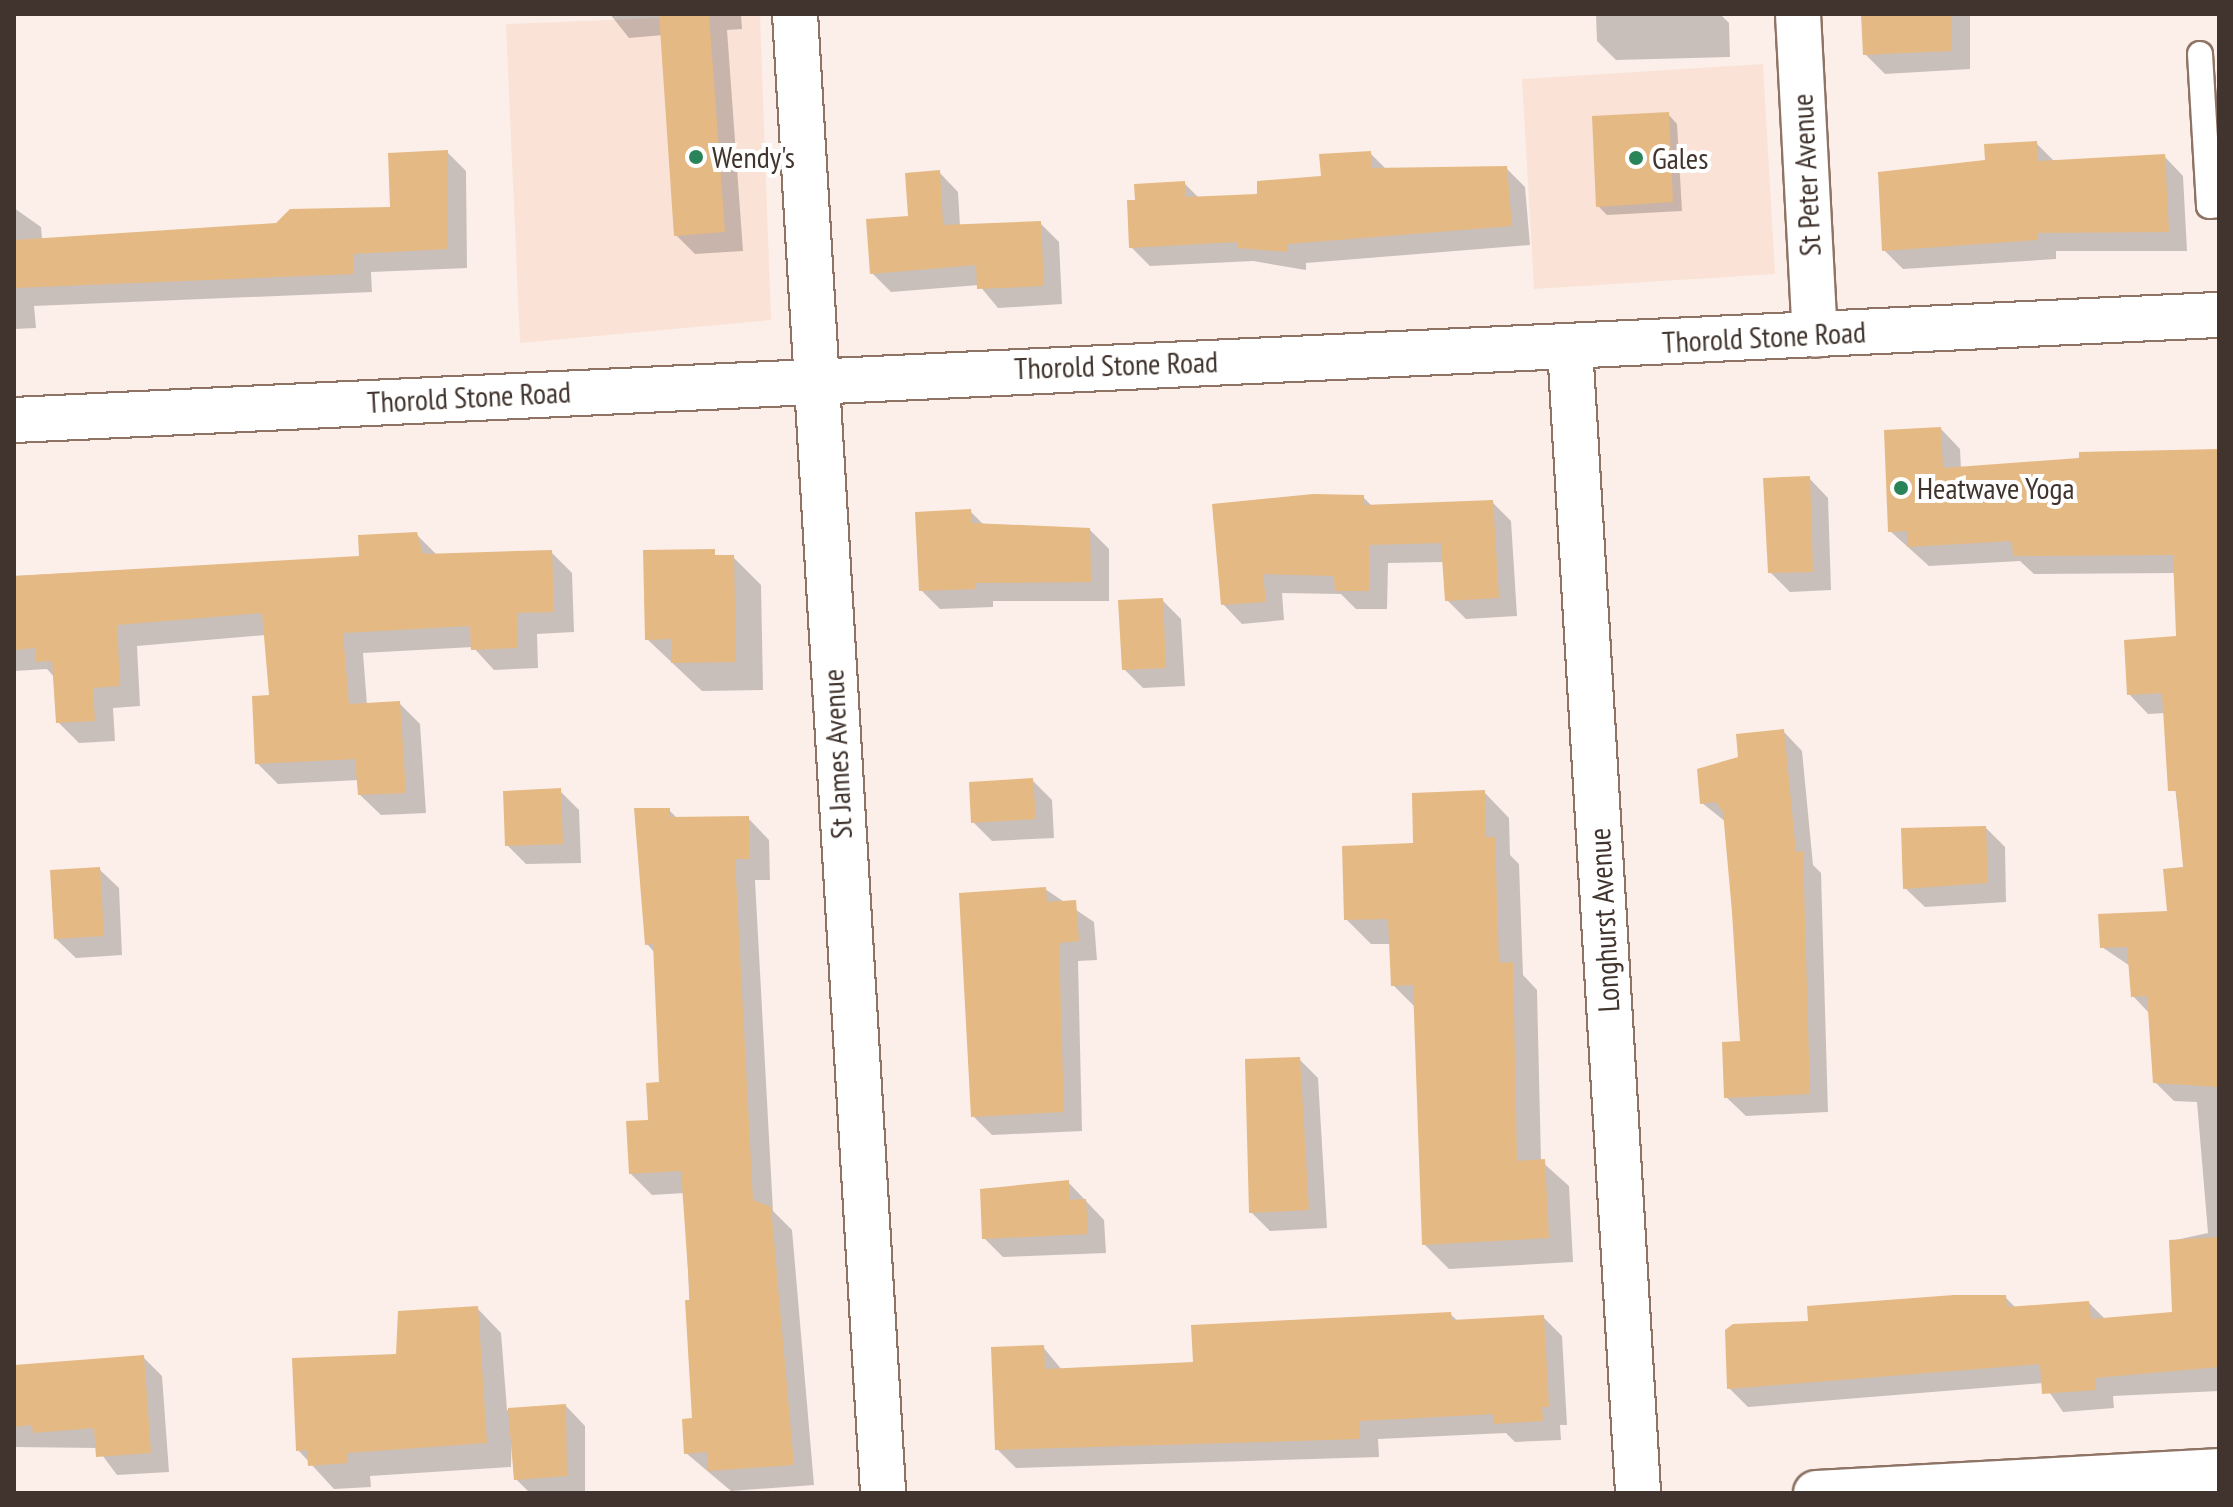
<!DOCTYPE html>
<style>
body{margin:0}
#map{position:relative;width:2233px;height:1507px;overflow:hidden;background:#fcefe9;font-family:"PT Sans Narrow",sans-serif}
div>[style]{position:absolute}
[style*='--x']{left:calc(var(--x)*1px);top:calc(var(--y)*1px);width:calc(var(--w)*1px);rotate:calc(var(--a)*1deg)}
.built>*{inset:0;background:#fae2d6}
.shadow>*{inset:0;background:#0003}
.building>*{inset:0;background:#e5b983}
.roads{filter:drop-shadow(2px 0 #8f7364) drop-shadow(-2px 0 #8f7364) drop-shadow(0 2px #8f7364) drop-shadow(0 -2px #8f7364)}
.service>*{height:24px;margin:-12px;padding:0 12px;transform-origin:12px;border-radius:12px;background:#fff}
.minor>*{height:44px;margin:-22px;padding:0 22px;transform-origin:22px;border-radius:22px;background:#fff}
.secondary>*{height:44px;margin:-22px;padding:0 22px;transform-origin:22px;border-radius:22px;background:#fff}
.dots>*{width:22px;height:22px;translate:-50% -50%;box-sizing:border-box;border:4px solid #fff;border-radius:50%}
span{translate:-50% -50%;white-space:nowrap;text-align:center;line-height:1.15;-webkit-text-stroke:8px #fff;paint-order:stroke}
.poi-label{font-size:30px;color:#41342e}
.left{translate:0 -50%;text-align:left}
.street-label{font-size:30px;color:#41342e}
.frame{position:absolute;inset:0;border:16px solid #41342e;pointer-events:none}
</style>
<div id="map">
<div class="built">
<div style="clip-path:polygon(760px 14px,771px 320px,520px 343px,506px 24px)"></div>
<div style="clip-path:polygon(1763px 64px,1775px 274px,1534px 289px,1522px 79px)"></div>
</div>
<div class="shadow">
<div style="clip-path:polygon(610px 14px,741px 14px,742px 29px,727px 30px,743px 251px,695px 254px,676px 235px,663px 35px,629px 38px)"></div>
<div style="clip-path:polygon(1596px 14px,1720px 14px,1729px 23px,1730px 57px,1616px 60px,1597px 41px)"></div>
<div style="clip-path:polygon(1863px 14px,1970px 14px,1970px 69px,1885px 74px,1865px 54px)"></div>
<div style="clip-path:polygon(1668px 114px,1677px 124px,1682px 211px,1607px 215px,1598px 206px)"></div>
<div style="clip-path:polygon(2036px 143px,2055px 162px,2164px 156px,2183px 176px,2187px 251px,2056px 251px,2056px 259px,1903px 269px,1884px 250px,1987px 162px)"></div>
<div style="clip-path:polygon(447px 152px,466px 171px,467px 268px,371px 272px,372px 292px,34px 306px,36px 328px,14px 329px,14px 208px,41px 227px,42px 240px,277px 225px,392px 209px)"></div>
<div style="clip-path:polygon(1370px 153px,1387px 170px,1506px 168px,1525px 187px,1530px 245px,1306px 263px,1306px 270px,1253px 261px,1150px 266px,1131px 247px,1184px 183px,1200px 199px,1259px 196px,1323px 178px)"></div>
<div style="clip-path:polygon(939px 172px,958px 192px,960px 226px,1040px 223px,1059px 242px,1062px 304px,998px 308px,979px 285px,891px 292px,872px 273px)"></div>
<div style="clip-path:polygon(1941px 429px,1960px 449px,1961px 469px,2219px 451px,2219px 1391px,2113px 1396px,2114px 1408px,2063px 1412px,2043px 1383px,1748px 1407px,1729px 1388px,2005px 1297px,2016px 1308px,2089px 1303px,2106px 1320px,2174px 1314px,2171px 1241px,2208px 1233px,2197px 1102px,2174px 1101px,2155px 1082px,2150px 1014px,2133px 996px,2130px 966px,2102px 947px,2169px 912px,2185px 869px,2166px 713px,2148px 714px,2129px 694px,2178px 638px,2176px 573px,2034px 574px,2020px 561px,1929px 566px,1890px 531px)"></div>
<div style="clip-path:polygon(1809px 478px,1828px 498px,1831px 590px,1790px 592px,1770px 572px)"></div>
<div style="clip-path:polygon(1363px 497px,1373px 507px,1492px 502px,1511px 521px,1517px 616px,1466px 619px,1447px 600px,1444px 562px,1388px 563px,1387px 609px,1356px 609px,1341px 594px,1282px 593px,1284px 620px,1242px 624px,1223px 604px)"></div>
<div style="clip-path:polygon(970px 511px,984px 525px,1090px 530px,1109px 549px,1109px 601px,993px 601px,993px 607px,940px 609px,921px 590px)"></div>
<div style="clip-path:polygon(416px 534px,438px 556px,551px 552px,572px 573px,574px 632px,537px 634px,538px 668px,494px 670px,473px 647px,363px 653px,367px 705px,399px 703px,420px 724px,426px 813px,381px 815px,359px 794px,359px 780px,278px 784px,257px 763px,272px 696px,266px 635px,137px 646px,140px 706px,113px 708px,115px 741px,79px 743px,58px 722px,55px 678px,47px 669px,14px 671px,14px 576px,361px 558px)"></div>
<div style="clip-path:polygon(733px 557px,761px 585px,763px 690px,702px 691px,647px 639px)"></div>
<div style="clip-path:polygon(1162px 600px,1181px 619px,1185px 686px,1143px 688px,1124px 669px)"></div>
<div style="clip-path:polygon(1783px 731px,1802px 751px,1813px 865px,1821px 873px,1828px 1112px,1746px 1116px,1726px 1097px,1742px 1043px,1726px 822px,1702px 803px,1740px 758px)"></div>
<div style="clip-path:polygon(1032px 780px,1052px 800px,1054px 838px,992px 841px,973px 822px)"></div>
<div style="clip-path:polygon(560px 791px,579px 810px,581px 863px,526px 864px,507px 845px)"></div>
<div style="clip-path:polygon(1484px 792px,1509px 818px,1510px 855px,1519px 864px,1523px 975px,1537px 990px,1541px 1161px,1569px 1186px,1573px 1262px,1449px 1269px,1424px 1244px,1416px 1008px,1393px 985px,1391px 944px,1371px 944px,1346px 919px,1415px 845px)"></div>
<div style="clip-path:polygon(669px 810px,678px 819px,748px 818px,769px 840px,770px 880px,755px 880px,773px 1211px,792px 1230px,814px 1485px,731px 1491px,686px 1453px,694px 1420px,685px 1193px,652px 1195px,631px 1174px,661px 1084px,655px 953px,647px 944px)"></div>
<div style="clip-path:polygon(1986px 828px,2005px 847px,2006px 902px,1925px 907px,1905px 888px)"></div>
<div style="clip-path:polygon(99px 869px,119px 888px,122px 955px,76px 958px,56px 939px)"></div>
<div style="clip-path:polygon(1045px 889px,1094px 922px,1097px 960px,1078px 961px,1082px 1131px,992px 1135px,973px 1116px)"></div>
<div style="clip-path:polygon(1299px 1059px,1318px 1078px,1327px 1228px,1270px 1231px,1251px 1212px)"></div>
<div style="clip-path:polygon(1068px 1182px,1104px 1220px,1106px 1253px,1003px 1257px,984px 1238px,982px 1191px)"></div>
<div style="clip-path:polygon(477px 1308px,501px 1333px,507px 1410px,566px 1406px,585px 1426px,585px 1493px,530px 1493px,516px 1479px,512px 1425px,511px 1467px,370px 1476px,371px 1487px,334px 1489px,298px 1450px,398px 1356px)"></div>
<div style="clip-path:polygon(1450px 1314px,1458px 1321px,1543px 1317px,1562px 1336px,1567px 1425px,1560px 1425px,1561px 1440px,1515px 1442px,1506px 1433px,1378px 1439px,1379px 1457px,1016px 1468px,997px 1449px,1043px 1347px,1062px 1370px,1195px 1364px)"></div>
<div style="clip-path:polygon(143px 1357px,162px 1376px,169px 1472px,117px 1475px,97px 1448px,14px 1447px,14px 1367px)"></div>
</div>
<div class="building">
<div style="clip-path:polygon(659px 14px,709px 14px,725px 232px,674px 236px)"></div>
<div style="clip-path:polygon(1861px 14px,1951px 14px,1952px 51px,1863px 55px)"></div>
<div style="clip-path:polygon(1669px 112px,1673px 202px,1596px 207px,1592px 116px)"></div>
<div style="clip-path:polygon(2037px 141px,2038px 161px,2165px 154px,2169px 232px,2037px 233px,2038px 240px,1882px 251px,1878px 172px,1985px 160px,1984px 144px)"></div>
<div style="clip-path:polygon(448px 150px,448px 249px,353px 254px,353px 274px,14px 288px,14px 240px,276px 223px,290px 209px,390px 207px,388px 153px)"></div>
<div style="clip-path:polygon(1371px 151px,1371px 168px,1507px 166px,1512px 226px,1288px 244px,1288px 252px,1238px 248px,1238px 242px,1129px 248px,1127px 200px,1135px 200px,1134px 184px,1185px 181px,1186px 197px,1257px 194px,1257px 181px,1321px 176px,1319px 154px)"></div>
<div style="clip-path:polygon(940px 170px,943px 225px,1041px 221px,1044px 286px,977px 289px,976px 265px,870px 274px,866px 219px,908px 216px,905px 173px)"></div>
<div style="clip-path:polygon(1941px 427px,1943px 468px,2079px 458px,2079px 452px,2219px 449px,2219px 1087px,2153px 1083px,2147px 996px,2131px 997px,2127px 947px,2100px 948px,2098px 914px,2167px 911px,2163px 869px,2183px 867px,2176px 791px,2168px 791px,2162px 693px,2127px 695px,2124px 640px,2176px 636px,2173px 555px,2013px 556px,2012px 541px,1907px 547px,1907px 531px,1888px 532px,1884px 430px)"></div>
<div style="clip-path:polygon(1810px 476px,1813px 572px,1768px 573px,1763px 478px)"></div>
<div style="clip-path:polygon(1313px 494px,1364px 495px,1364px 505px,1493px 500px,1499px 598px,1445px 601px,1441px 543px,1369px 545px,1369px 591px,1335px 591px,1334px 576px,1263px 574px,1266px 602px,1221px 605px,1212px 504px)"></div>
<div style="clip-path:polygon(971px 509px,972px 523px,1090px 528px,1091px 582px,975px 583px,975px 589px,919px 591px,915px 512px)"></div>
<div style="clip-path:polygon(417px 532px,423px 554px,552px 550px,554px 612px,517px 613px,518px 648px,471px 650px,470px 626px,343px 633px,349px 704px,400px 701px,406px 793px,358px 795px,355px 759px,255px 764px,252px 696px,269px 695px,262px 613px,117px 625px,120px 686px,93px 688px,95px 721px,56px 723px,52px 661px,36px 662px,35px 648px,14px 650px,14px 576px,359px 556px,358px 535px)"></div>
<div style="clip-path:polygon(715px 549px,715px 555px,734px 555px,736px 662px,671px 663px,671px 639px,645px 640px,643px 550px)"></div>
<div style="clip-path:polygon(1163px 598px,1166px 668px,1122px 670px,1118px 600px)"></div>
<div style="clip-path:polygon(1784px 729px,1796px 852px,1803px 851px,1810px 1094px,1724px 1098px,1722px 1042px,1740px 1041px,1732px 912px,1723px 812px,1716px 802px,1700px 804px,1697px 769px,1738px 757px,1736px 734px)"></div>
<div style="clip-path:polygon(1033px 778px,1036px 819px,971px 823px,969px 782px)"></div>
<div style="clip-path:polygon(561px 788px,563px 844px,505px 846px,503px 791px)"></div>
<div style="clip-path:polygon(1485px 790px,1486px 837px,1495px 837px,1499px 963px,1513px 962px,1517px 1161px,1545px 1159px,1549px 1238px,1422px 1245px,1413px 985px,1391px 986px,1388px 919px,1344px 920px,1342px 846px,1413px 843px,1412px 793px)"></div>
<div style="clip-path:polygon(634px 808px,670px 808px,670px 817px,749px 816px,749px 859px,735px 859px,753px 1200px,771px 1207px,794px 1465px,708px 1471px,707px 1452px,684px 1454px,682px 1419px,692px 1418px,685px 1300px,690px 1300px,681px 1171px,629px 1174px,626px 1121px,648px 1120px,646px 1083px,659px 1082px,653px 944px,645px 945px)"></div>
<div style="clip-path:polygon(1986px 826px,1988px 883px,1903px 889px,1901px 828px)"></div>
<div style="clip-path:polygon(100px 867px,104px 936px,54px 939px,50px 870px)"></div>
<div style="clip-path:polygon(1046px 887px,1047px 902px,1076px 900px,1079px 941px,1059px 943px,1064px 1112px,971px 1117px,959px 893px)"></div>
<div style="clip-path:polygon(1300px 1057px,1309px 1210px,1249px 1213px,1245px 1059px)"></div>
<div style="clip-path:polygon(1069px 1180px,1069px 1200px,1086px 1199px,1088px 1234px,982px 1239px,980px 1189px)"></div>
<div style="clip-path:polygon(2219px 1237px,2219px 1367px,2095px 1378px,2096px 1390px,2042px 1394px,2040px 1364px,1727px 1389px,1725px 1330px,1733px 1324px,1808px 1321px,1807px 1306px,1954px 1295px,2006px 1295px,2007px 1307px,2089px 1301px,2091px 1319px,2172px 1312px,2169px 1240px)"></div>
<div style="clip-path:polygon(478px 1306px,487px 1443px,347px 1453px,348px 1463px,308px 1466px,307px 1450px,296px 1451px,292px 1358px,396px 1354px,398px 1311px)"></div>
<div style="clip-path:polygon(1451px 1312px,1452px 1320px,1544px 1315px,1549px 1407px,1542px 1407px,1543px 1421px,1494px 1424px,1494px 1414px,1360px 1421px,1360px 1439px,995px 1450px,991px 1347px,1044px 1345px,1045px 1369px,1193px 1362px,1191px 1325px)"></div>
<div style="clip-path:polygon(144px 1355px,151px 1453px,96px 1457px,94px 1428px,33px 1433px,32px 1425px,14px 1427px,14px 1365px)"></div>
<div style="clip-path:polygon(566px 1404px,567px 1476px,514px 1480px,508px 1408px)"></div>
</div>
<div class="roads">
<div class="service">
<div style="--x:2200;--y:54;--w:152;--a:86.6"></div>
<div style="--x:2209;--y:206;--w:10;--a:-6"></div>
</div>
<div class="minor">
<div style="--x:795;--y:14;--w:1482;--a:86.59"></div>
<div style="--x:1798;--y:14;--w:321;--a:87"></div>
<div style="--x:1570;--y:347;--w:1148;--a:86.6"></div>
<div style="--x:1816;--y:1493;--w:404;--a:-3.1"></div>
</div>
<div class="secondary">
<div style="--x:14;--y:420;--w:2207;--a:-2.73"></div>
</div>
</div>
<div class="dots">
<div style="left:696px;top:157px;background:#2a845a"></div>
<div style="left:1636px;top:158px;background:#2a845a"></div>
<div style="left:1901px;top:488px;background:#2a845a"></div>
</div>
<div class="poi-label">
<span class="left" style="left:712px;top:157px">Wendy's</span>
<span class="left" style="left:1652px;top:158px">Gales</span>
<span class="left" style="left:1917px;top:488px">Heatwave Yoga</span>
</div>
<div class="street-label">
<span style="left:1806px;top:175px;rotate:-93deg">St Peter Avenue</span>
<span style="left:1764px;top:337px;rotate:-3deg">Thorold Stone Road</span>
<span style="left:1116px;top:365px;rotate:-2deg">Thorold Stone Road</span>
<span style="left:469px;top:397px;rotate:-3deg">Thorold Stone Road</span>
<span style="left:837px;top:754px;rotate:-93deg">St James Avenue</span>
<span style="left:1604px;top:920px;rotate:-93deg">Longhurst Avenue</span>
</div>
<div class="frame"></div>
</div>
